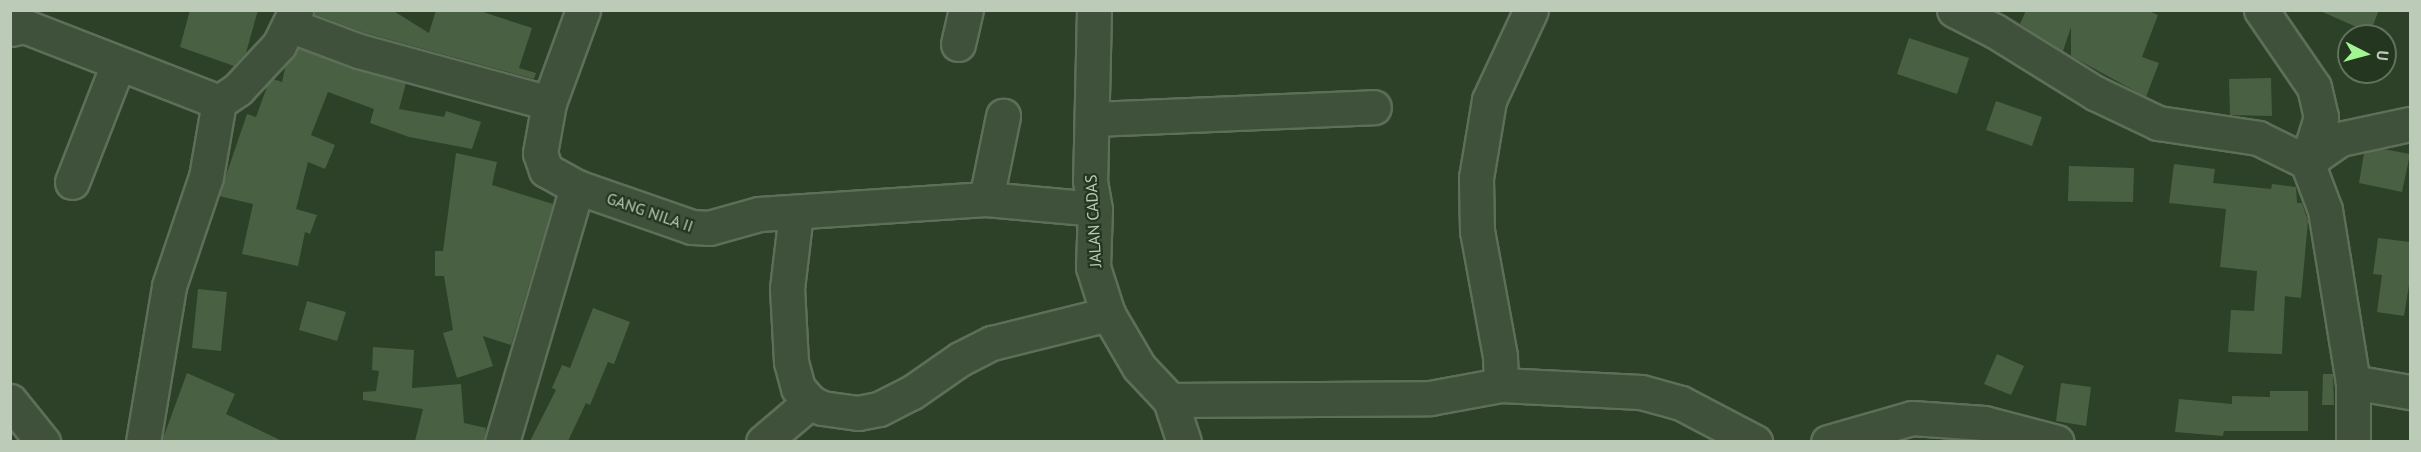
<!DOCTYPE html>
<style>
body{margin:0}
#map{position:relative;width:2421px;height:452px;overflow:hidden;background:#2c4127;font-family:"PT Sans",sans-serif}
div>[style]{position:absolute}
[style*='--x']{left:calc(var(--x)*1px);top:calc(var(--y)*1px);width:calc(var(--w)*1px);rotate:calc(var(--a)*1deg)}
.building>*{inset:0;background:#496043}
.roads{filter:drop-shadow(2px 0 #5d6e59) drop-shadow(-2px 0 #5d6e59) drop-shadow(0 2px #5d6e59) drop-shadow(0 -2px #5d6e59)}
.minor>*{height:33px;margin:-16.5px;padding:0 16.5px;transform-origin:16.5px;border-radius:16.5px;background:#3f513b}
span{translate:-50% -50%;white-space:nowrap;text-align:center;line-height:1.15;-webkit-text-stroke:4.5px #243620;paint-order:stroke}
.street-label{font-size:16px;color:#bbcbb8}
.frame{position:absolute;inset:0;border:12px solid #bbcbb8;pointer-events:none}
.north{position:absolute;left:2337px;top:24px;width:60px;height:60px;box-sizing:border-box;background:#243620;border:2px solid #60725d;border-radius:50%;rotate:96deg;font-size:16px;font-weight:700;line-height:24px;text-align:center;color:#bbcbb8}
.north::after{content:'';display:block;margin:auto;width:21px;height:27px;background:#a1f593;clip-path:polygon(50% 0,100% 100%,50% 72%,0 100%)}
</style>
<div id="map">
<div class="building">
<div style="clip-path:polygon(190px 10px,258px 10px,246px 53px,234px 66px,180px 47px)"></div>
<div style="clip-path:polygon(314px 10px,392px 10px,429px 33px,436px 10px,477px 10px,532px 28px,519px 68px,536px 73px,534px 79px,365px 33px,314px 14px)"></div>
<div style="clip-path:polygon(2026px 10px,2147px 10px,2158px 15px,2142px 57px,2159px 63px,2146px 97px,2071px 56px,2071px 27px,2063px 51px,2020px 24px)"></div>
<div style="clip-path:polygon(2318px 10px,2379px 10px,2370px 33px)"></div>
<div style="clip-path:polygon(1909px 38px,1969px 58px,1957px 94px,1897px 74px)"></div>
<div style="clip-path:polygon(298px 48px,406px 83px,399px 109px,444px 117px,446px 111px,481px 122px,472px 149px,409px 137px,370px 123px,374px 109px,328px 92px,311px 135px,335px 145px,325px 169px,308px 162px,296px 209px,317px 215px,310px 234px,305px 232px,298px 266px,242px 254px,253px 204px,219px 196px,247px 114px,256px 117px,268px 84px,273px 79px,282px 82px,286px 64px)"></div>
<div style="clip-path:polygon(2271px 78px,2272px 116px,2230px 115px,2229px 79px)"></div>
<div style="clip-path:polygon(1996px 101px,2042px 117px,2032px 146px,1986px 130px)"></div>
<div style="clip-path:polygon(2383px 149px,2410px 154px,2402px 192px,2359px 183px,2364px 153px)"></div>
<div style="clip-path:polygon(456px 153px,497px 162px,492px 185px,553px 204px,511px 345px,483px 336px,493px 366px,457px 378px,443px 333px,453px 330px,444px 276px,435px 276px,435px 251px,443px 251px)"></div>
<div style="clip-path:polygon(2174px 164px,2215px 169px,2213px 183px,2271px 189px,2272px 184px,2296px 187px,2297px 203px,2302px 203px,2308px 221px,2301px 298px,2285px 296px,2282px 354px,2228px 352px,2231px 310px,2254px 311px,2257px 271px,2220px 267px,2226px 209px,2169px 203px)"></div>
<div style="clip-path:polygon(2069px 166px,2134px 168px,2133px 202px,2068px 201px)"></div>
<div style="clip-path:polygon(2378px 238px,2410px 242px,2410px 279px,2404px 316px,2377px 312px,2382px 275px,2373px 274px)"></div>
<div style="clip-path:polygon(198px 289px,227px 292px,221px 351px,192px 348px)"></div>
<div style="clip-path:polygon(307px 301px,346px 312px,337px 341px,299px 330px)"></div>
<div style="clip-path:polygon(593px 308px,630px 322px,614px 364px,608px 362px,590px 405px,586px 403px,568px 441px,530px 441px,556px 390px,552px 388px,562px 365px,570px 368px)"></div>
<div style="clip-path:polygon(373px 347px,414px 350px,412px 388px,461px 384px,464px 423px,486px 428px,484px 441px,415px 441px,423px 409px,363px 400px,363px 392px,376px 391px,379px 371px,372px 370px)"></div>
<div style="clip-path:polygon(1997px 354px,2024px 366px,2011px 395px,1984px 384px)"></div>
<div style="clip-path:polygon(187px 373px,235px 394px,226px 414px,282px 441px,162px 441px)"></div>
<div style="clip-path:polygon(2323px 374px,2333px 374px,2334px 405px,2322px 405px)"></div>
<div style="clip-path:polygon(2061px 383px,2091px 387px,2086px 426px,2056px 421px)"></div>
<div style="clip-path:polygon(2270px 391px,2308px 391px,2308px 431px,2224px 431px,2223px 436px,2175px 432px,2179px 399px,2232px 404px,2232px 396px,2270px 397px)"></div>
</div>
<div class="roads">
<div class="minor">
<div style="--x:1094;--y:10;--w:171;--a:91.3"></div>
<div style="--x:1090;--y:181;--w:28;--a:80"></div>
<div style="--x:1095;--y:209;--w:58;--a:92"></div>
<div style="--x:1093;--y:267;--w:49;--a:72.3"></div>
<div style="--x:1108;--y:314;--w:61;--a:59.7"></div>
<div style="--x:1139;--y:367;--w:45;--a:46.8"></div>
<div style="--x:1170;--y:400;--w:44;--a:71.6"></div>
<div style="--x:1954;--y:10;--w:46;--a:27.1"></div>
<div style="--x:1995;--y:31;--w:118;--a:31.8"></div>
<div style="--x:2095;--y:93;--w:70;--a:25.5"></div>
<div style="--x:2158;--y:123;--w:101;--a:8.5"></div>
<div style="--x:2258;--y:138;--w:55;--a:26.1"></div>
<div style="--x:2307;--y:162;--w:40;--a:-34.9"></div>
<div style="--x:2340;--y:139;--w:72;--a:-12.1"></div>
<div style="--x:2261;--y:10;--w:93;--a:55.5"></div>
<div style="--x:2314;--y:87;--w:31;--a:77"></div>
<div style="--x:2321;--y:117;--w:47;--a:107.3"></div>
<div style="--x:2307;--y:162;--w:51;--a:69.4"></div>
<div style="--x:2325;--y:210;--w:174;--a:80.8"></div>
<div style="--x:2353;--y:382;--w:60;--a:90"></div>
<div style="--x:292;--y:26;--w:72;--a:20.5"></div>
<div style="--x:359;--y:51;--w:197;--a:15.3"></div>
<div style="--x:549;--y:103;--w:51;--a:100.2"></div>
<div style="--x:540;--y:153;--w:18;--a:71"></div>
<div style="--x:546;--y:170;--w:35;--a:29"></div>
<div style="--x:577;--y:187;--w:122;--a:19.2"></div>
<div style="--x:692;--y:227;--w:17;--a:3"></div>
<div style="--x:709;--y:228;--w:52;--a:-15.6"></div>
<div style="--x:759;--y:214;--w:227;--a:-3.8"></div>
<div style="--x:986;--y:199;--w:109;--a:5.2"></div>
<div style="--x:10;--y:29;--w:14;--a:-12"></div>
<div style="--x:24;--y:26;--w:209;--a:21.3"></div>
<div style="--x:958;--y:44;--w:35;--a:-77"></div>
<div style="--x:549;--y:103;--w:99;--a:-69.9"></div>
<div style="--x:1093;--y:119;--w:281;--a:-2.4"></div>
<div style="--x:72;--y:182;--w:127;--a:-68.7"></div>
<div style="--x:986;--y:199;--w:85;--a:-78.4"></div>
<div style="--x:796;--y:213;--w:76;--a:96.8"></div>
<div style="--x:787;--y:288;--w:74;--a:86.9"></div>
<div style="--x:791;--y:362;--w:27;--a:75"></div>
<div style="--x:798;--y:388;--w:18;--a:49"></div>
<div style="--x:810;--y:402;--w:13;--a:27"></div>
<div style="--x:822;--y:408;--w:36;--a:8"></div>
<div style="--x:858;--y:413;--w:21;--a:-11"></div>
<div style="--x:879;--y:409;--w:36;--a:-27"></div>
<div style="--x:911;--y:393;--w:60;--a:-34.8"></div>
<div style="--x:960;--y:359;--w:36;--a:-27"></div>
<div style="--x:992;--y:343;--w:120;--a:-14"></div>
<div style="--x:2353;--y:382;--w:58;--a:10"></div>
<div style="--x:1501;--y:385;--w:29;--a:-92"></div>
<div style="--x:1500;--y:356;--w:127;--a:-100.4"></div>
<div style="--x:1477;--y:231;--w:53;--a:-91.1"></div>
<div style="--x:1476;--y:178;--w:79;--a:-80.5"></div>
<div style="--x:1489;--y:100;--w:99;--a:-65"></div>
<div style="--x:1170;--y:400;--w:260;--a:-0.4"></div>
<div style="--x:1430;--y:398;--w:72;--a:-10.4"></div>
<div style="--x:1501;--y:385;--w:140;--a:2.9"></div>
<div style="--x:1641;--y:392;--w:41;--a:15.4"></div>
<div style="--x:1681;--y:403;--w:84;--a:27.8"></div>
<div style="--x:10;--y:401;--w:53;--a:51.2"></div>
<div style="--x:143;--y:442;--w:158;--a:-80.5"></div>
<div style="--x:169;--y:286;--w:115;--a:-71.3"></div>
<div style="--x:206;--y:177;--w:76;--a:-80.2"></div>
<div style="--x:219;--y:102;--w:23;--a:-34"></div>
<div style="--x:238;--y:89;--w:60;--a:-47"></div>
<div style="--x:279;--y:45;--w:39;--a:-64"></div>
<div style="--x:502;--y:442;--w:266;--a:-73.6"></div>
<div style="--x:763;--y:442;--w:62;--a:-40.4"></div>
<div style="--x:1828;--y:442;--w:87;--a:-15.9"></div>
<div style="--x:1912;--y:418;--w:72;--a:4"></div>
<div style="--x:1984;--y:423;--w:75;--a:14.6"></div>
</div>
</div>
<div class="street-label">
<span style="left:650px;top:212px;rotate:19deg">GANG NILA II</span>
<span style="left:1093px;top:221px;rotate:-93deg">JALAN CADAS</span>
</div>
<div class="frame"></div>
<div class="north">U</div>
</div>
